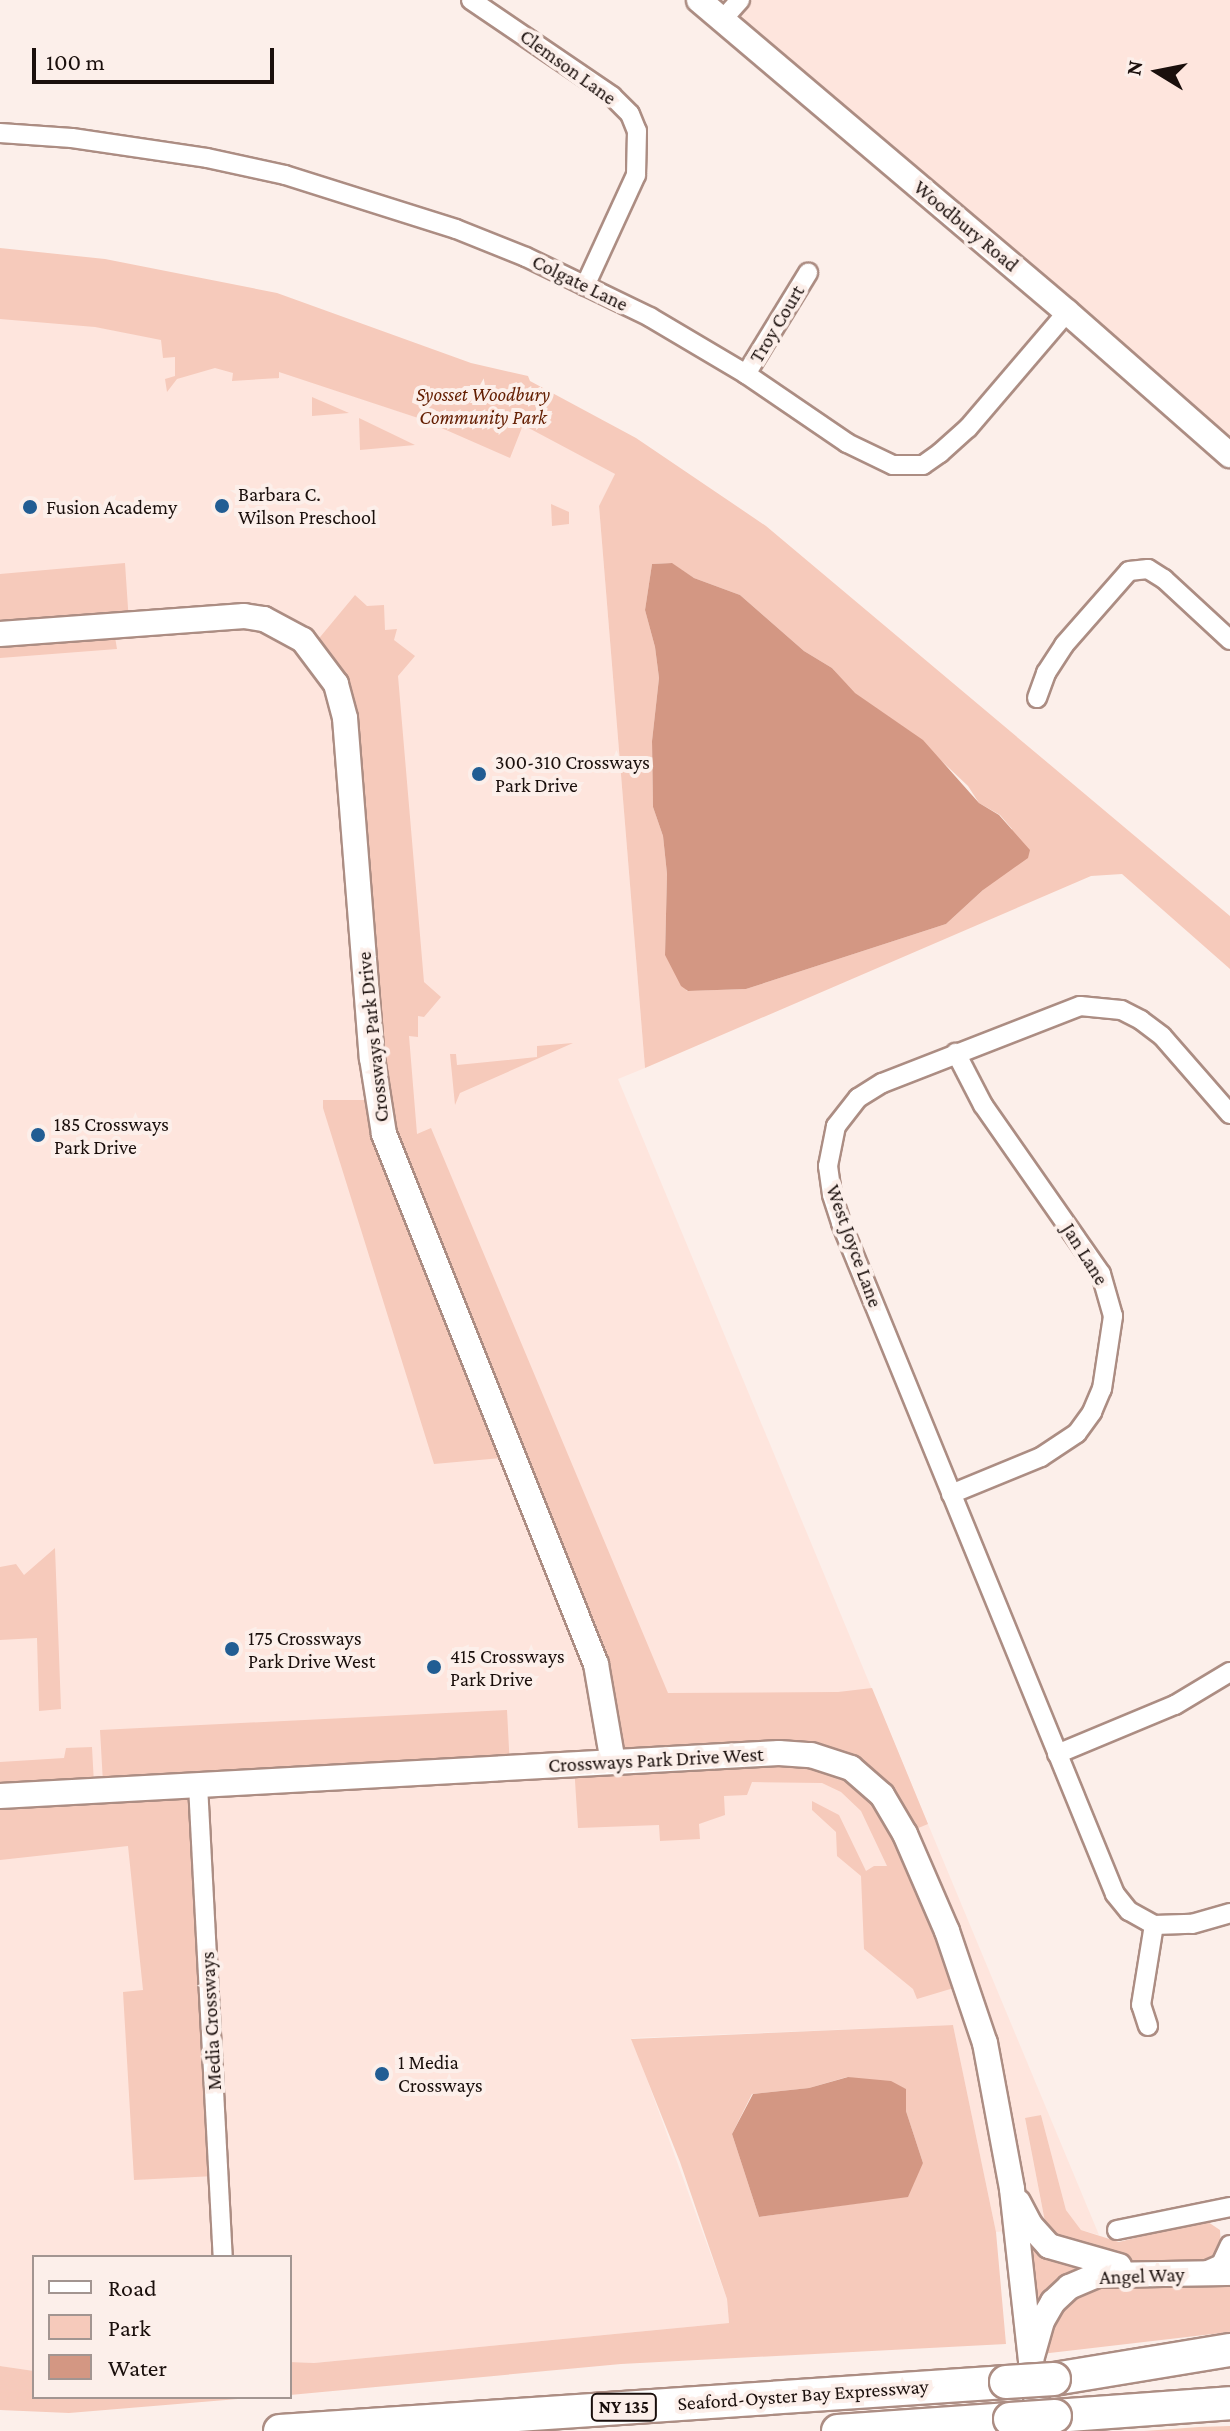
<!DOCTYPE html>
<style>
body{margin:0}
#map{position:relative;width:1230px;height:2431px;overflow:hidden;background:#fcefea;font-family:"Crimson Pro",serif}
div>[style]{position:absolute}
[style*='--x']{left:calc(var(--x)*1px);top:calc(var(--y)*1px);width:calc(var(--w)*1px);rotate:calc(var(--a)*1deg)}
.built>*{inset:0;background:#fee5dd}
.green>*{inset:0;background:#f6cabb}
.water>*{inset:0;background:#d39783}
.roads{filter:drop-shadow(2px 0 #ac8d83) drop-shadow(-2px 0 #ac8d83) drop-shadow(0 2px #ac8d83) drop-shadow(0 -2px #ac8d83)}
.street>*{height:18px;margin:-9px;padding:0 9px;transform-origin:9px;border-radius:9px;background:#fff}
.secondary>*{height:24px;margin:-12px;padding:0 12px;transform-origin:12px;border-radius:12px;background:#fff}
.highway>*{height:32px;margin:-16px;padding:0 16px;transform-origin:16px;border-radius:16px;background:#fff}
.bridges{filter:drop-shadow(2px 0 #ac8d83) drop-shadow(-2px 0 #ac8d83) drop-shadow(0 2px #ac8d83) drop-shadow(0 -2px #ac8d83)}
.highway-bridge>*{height:32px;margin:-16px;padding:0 16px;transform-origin:16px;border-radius:16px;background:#fff}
.dots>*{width:22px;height:22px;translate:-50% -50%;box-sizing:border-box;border:4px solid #fcefea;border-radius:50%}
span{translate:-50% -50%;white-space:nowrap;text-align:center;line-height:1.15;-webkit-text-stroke:8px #fcefea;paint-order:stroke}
.shield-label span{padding:2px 6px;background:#fcefea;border:2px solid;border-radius:6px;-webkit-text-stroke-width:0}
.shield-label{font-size:18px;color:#1a0f0c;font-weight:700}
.street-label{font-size:20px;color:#1a0f0c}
.park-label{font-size:20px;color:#631d00;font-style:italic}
.poi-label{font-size:20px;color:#1a0f0c}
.left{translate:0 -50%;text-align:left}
.legend{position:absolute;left:32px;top:2255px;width:260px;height:144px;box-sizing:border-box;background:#fcefea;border:2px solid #a29591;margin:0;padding:10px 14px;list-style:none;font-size:24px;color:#1a0f0c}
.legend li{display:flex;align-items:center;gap:16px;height:40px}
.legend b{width:40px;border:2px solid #a29591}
.north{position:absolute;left:1118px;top:32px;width:80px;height:80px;-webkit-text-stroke:6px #fcefea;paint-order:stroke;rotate:280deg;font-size:22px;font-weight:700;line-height:32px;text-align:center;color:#1a0f0c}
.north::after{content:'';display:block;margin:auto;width:28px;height:36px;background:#1a0f0c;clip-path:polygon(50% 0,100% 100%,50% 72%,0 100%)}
.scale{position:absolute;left:32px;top:48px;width:242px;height:36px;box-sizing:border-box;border:4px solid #1a0f0c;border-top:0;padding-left:10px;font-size:24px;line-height:28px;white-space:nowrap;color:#1a0f0c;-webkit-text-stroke:6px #fcefea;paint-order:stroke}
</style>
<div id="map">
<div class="built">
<div style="clip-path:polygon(707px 0,1230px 0,1230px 444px)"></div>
<div style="clip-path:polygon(0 317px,92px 326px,216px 350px,439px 425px,523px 424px,615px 474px,599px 506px,645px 1068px,618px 1079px,1099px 2235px,1081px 2230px,1066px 2210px,1041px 2115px,1025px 2119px,1046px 2227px,996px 2232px,953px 2025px,632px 2038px,727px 2299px,729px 2323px,314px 2363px,290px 2362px,290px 2257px,34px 2257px,34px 2371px,0 2366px)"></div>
</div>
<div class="green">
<div style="clip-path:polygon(evenodd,0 248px,105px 259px,277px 293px,471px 363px,528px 376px,530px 381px,636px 438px,766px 526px,1230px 916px,1230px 969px,1122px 874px,1091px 876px,645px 1068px,599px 506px,615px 474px,523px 425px,510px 458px,421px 419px,279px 372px,279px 378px,232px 381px,233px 373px,215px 368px,177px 379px,167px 392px,165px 379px,175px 376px,175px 357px,163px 358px,161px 340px,95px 327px,0 319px,0 248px,671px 563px,694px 578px,740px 595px,804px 651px,832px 668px,854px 693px,912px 733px,968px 786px,979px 803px,1000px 815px,1012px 829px,983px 890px,946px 924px,746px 989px,687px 991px,665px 954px,667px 874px,663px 836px,653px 807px,652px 741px,659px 678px,655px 647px,645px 610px,652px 564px,671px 563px)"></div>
<div style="clip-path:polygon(312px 397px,349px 413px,312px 416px)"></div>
<div style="clip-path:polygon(359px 418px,415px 445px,360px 450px)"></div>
<div style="clip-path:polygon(551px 504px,569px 512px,569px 524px,552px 526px)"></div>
<div style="clip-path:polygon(125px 563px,129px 623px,113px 625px,117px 649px,0 658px,0 574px)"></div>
<div style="clip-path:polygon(355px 595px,367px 606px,384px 605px,385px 630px,397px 629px,394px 640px,415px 656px,398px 676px,424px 982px,441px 997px,424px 1017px,418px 1016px,418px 1037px,409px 1036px,417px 1134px,431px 1128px,668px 1693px,838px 1692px,872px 1688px,928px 1824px,904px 1834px,967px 1984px,917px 1999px,913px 1989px,864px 1949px,861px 1876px,837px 1856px,836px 1832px,812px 1810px,812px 1801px,839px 1815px,866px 1871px,874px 1866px,887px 1866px,861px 1811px,841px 1792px,822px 1783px,752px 1782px,747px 1795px,724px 1796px,725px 1815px,699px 1824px,700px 1839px,660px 1841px,659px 1825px,578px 1828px,574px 1765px,613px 1762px,601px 1683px,512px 1457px,434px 1464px,323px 1108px,323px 1100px,377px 1100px,345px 718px,311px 648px)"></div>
<div style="clip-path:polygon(573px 1043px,460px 1093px,455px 1105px,450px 1054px,456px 1054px,457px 1065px,537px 1057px,537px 1046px)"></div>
<div style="clip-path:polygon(55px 1548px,61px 1709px,39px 1711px,37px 1638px,0 1640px,0 1567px,16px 1564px,24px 1575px)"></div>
<div style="clip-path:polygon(507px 1710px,510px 1768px,198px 1785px,215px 2176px,134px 2180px,123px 1992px,143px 1990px,128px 1846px,0 1860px,0 1762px,64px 1758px,66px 1748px,92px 1747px,94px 1784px,103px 1783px,100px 1730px)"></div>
<div style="clip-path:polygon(evenodd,953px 2025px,996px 2232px,1006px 2344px,621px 2364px,290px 2395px,290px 2362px,314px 2363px,729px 2323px,727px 2299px,680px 2162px,631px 2039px,953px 2025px,847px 2077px,906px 2089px,906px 2111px,923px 2163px,881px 2200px,759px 2217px,732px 2134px,752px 2094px,809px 2088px,847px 2077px)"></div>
<div style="clip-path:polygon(1041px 2115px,1066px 2210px,1081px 2230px,1119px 2242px,1205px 2220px,1220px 2230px,1221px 2247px,1217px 2257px,1197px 2264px,1126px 2261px,1041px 2233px,1053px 2230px,1046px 2227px,1025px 2118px)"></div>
<div style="clip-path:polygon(1031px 2242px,1076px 2263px,1075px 2272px,1041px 2306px,1036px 2306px)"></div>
<div style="clip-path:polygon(1230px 2280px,1230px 2332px,1041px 2354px,1049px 2319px,1086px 2285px)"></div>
<div style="clip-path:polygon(0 2366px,34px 2371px,34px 2397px,263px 2397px,69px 2413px,0 2410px)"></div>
<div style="clip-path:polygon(1230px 2426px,1230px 2431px,1144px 2431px,1199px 2427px)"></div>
</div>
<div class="water">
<div style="clip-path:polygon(672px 563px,694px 578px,740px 595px,804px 651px,832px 668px,855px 693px,923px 740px,979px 803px,999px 815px,1030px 850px,1028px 858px,983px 890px,946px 924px,746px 989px,688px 991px,681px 986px,665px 955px,667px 874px,663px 836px,653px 807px,652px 741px,659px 678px,655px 647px,645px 610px,652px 564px)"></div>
<div style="clip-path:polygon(848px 2077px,891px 2081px,906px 2089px,906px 2111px,923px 2163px,908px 2197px,759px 2217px,732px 2134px,753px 2094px,809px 2088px)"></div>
</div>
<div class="roads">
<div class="street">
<div style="--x:471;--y:0;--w:171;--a:34.2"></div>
<div style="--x:612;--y:96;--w:25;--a:45"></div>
<div style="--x:630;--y:114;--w:18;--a:68"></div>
<div style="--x:637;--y:131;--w:44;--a:91.3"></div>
<div style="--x:636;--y:175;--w:122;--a:114.7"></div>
<div style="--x:722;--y:20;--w:27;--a:-48"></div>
<div style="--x:0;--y:133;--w:72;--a:4"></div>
<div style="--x:72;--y:138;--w:136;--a:8.4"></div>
<div style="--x:207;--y:158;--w:80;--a:12.3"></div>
<div style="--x:285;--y:175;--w:179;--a:17.5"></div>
<div style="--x:456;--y:229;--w:75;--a:21.8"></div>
<div style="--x:526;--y:257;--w:138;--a:25.8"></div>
<div style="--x:650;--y:317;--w:112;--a:30.7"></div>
<div style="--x:746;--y:374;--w:122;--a:34.3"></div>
<div style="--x:847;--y:443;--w:51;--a:25.6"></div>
<div style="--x:893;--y:465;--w:30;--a:0"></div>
<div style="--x:923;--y:465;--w:21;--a:-35"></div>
<div style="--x:940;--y:453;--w:38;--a:-42"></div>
<div style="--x:968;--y:428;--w:153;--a:-49.5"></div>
<div style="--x:746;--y:374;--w:119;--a:-58.5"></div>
<div style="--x:1037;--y:698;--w:27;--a:-70"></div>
<div style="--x:1046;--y:673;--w:33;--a:-57"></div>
<div style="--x:1064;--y:645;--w:98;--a:-48.7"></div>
<div style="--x:1129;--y:571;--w:19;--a:-6"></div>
<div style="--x:1148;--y:569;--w:19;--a:32"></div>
<div style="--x:1164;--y:579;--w:90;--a:42.7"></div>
<div style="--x:1230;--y:1114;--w:103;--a:-131.1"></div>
<div style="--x:1162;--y:1036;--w:26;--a:-143"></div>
<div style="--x:1141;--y:1020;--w:22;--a:-153"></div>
<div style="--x:1121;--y:1010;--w:41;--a:-174.4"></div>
<div style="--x:1080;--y:1006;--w:212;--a:158.7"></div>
<div style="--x:882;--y:1083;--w:28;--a:148"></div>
<div style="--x:858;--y:1098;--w:36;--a:128"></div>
<div style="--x:836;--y:1126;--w:41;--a:101.3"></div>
<div style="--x:828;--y:1166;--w:29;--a:82"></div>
<div style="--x:832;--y:1195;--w:29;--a:72"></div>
<div style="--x:841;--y:1223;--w:725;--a:67.79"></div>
<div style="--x:1115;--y:1894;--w:22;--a:51"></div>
<div style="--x:1129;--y:1911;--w:29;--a:29"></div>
<div style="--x:1154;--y:1925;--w:38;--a:-2"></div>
<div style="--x:1192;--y:1924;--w:40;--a:-16"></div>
<div style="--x:951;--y:1494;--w:97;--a:-22.3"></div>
<div style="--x:1041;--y:1457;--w:43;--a:-33.7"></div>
<div style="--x:1077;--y:1433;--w:26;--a:-54"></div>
<div style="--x:1092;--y:1412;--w:25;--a:-67"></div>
<div style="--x:1102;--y:1389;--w:74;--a:-81.4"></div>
<div style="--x:1113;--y:1316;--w:44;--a:-105.9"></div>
<div style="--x:1101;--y:1274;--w:206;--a:-124.9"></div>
<div style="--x:983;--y:1105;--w:59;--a:-117.4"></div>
<div style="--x:1057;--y:1754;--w:128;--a:-22.6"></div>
<div style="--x:1175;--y:1705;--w:64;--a:-31"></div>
<div style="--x:198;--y:1785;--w:473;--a:87"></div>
<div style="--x:1148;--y:2026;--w:22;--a:-108"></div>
<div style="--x:1141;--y:2005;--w:81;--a:-80.8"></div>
<div style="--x:1117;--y:2230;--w:115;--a:-11.5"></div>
<div style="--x:1203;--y:2272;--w:20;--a:-24"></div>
<div style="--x:1221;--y:2264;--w:21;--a:-65"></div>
</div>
<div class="secondary">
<div style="--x:699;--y:0;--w:482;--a:40.3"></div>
<div style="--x:1067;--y:312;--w:217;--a:41.3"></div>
<div style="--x:0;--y:634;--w:245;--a:-4.2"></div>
<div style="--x:244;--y:616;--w:20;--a:9"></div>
<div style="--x:264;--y:619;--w:44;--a:28.3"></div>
<div style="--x:303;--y:640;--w:55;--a:53.1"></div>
<div style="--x:336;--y:684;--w:35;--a:75"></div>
<div style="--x:345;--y:718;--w:341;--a:85.5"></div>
<div style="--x:372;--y:1058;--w:77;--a:81"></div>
<div style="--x:384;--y:1134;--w:571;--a:68.2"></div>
<div style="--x:596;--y:1664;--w:99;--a:80.2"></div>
<div style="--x:0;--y:1796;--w:780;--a:-3.16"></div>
<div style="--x:779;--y:1753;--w:32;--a:4"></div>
<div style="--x:811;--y:1755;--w:42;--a:18"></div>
<div style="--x:851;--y:1768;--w:41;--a:41.1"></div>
<div style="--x:882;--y:1795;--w:45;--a:59.5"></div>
<div style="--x:905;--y:1834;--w:106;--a:66.6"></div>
<div style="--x:947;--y:1931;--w:118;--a:71.3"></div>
<div style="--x:985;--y:2043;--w:148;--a:79.5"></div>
<div style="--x:1012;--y:2189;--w:172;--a:83.7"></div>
<div style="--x:1018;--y:2202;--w:27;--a:62"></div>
<div style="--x:1031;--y:2226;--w:27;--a:48"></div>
<div style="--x:1049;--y:2246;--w:73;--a:15.9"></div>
<div style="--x:1041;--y:2431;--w:72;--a:-98"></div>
<div style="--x:1031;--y:2360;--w:41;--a:-74.2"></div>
<div style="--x:1042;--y:2321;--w:22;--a:-60"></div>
<div style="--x:1053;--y:2302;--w:22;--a:-43"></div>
<div style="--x:1069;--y:2287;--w:30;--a:-23"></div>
<div style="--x:1097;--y:2275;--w:133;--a:-0.9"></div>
</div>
<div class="highway">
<div style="--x:1054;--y:2379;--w:178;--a:-9.4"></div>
<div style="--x:1055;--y:2416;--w:175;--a:-4.2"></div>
<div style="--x:280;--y:2431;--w:728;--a:-3.86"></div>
<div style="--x:838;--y:2431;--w:172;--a:-4"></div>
</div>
</div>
<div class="bridges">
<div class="highway-bridge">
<div style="--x:1006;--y:2382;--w:48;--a:-3.6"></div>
<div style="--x:1010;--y:2419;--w:45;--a:-3.8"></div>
</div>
</div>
<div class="dots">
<div style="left:222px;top:506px;background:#215d93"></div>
<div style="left:30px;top:507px;background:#215d93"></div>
<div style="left:479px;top:774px;background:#215d93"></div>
<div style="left:38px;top:1135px;background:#215d93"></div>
<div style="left:232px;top:1649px;background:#215d93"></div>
<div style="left:434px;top:1667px;background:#215d93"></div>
<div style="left:382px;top:2074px;background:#215d93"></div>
</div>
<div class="shield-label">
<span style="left:624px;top:2407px">NY 135</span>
</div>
<div class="street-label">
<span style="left:568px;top:67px;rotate:36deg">Clemson Lane</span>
<span style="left:966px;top:226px;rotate:40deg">Woodbury Road</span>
<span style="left:580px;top:283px;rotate:26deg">Colgate Lane</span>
<span style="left:777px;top:324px;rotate:-59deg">Troy Court</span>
<span style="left:373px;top:1037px;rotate:-96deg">Crossways Park Drive</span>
<span style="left:854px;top:1246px;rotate:70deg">West Joyce Lane</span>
<span style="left:1085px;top:1254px;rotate:58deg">Jan Lane</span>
<span style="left:656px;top:1760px;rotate:-3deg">Crossways Park Drive West</span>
<span style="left:211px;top:2021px;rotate:-93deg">Media Crossways</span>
<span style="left:1142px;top:2276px;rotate:-2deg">Angel Way</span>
<span style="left:803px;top:2395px;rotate:-4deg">Seaford-Oyster Bay Expressway</span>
</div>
<div class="park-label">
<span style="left:483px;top:406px">Syosset Woodbury<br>Community Park</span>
</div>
<div class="poi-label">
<span class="left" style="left:238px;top:506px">Barbara C.<br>Wilson Preschool</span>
<span class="left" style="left:46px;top:507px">Fusion Academy</span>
<span class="left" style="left:495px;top:774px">300-310 Crossways<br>Park Drive</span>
<span class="left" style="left:54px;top:1136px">185 Crossways<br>Park Drive</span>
<span class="left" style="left:248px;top:1650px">175 Crossways<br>Park Drive West</span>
<span class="left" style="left:450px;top:1668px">415 Crossways<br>Park Drive</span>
<span class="left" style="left:398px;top:2074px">1 Media<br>Crossways</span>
</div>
<ul class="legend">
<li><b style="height:10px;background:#fff"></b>Road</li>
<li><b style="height:22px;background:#f6cabb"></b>Park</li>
<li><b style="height:22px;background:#d39783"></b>Water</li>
</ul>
<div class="north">N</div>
<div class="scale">100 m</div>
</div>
